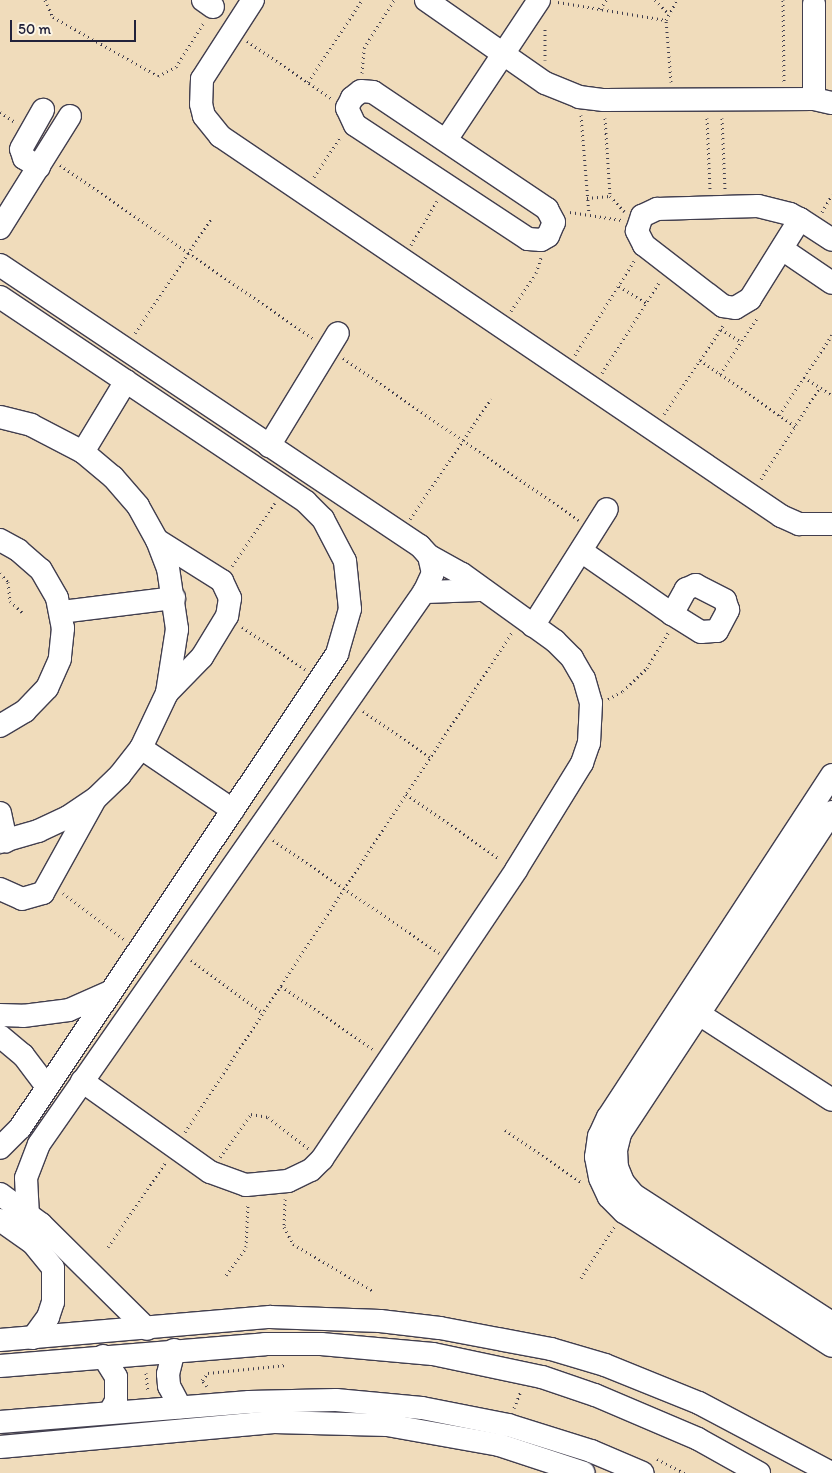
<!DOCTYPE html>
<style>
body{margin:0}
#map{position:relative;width:832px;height:1473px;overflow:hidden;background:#f0dcbb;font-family:Itim,sans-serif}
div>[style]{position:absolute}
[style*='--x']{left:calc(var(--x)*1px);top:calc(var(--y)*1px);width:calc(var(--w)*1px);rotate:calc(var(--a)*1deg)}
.path>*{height:3px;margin-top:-1.5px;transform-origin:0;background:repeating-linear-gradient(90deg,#413e4e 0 1px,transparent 0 5px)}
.roads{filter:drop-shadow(1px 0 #413e4e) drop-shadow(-1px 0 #413e4e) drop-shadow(0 1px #413e4e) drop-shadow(0 -1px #413e4e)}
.minor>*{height:22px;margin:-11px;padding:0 11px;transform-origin:11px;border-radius:11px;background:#fff}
span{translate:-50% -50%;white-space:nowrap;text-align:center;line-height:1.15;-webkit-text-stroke:4.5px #fcf5e5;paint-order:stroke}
.scale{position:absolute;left:10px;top:20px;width:126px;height:22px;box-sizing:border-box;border:2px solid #22223b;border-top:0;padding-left:6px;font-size:15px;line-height:18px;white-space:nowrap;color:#22223b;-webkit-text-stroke:4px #fcf5e5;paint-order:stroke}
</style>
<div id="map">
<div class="path">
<div style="--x:45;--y:0;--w:19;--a:65"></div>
<div style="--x:53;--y:17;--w:120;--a:29.3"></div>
<div style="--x:158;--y:76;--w:20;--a:-27"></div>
<div style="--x:176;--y:67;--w:53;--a:-58.1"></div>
<div style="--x:655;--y:0;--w:18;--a:45"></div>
<div style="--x:783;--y:0;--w:82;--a:89.3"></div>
<div style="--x:558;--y:2;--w:109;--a:9.5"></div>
<div style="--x:600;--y:9;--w:11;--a:-56"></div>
<div style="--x:247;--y:41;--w:102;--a:34.2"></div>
<div style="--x:545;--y:60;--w:34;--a:-90"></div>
<div style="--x:362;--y:73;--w:25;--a:-85"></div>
<div style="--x:364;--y:48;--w:57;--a:-58"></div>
<div style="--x:308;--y:82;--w:98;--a:-56.6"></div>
<div style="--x:671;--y:82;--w:62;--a:-94.6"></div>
<div style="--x:666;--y:20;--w:23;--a:-61"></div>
<div style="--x:0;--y:112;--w:18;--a:34"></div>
<div style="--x:581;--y:115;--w:99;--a:85.4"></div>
<div style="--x:605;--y:118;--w:78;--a:86.3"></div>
<div style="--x:610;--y:196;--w:21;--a:47"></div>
<div style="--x:707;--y:118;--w:71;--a:87.6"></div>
<div style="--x:722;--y:118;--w:71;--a:87.6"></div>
<div style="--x:60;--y:165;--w:306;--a:34.4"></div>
<div style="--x:314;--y:177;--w:49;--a:-56.6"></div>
<div style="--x:587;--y:198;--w:23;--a:-5"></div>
<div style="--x:570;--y:212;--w:52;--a:8.9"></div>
<div style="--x:822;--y:212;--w:20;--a:-60"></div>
<div style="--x:411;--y:245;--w:51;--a:-59.4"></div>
<div style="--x:619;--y:286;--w:32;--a:32"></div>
<div style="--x:511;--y:311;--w:45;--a:-56.7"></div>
<div style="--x:536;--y:273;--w:16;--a:-72"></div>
<div style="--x:721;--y:329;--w:24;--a:33"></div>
<div style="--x:135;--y:333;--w:137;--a:-56.3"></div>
<div style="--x:575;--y:355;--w:111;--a:-57.9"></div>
<div style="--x:343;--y:358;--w:286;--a:34.5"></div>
<div style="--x:700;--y:360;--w:116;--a:34.8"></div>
<div style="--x:602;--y:373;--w:109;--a:-57.8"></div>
<div style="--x:720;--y:374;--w:67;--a:-56.5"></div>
<div style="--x:804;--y:377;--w:33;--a:33"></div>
<div style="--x:664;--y:414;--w:106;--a:-56.2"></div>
<div style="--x:779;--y:415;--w:96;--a:-56.5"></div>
<div style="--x:761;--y:479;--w:109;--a:-57.3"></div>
<div style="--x:410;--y:519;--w:145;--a:-56"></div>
<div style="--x:232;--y:566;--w:76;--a:-55.7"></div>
<div style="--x:0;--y:573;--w:12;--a:48"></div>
<div style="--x:8;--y:582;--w:19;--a:84"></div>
<div style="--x:10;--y:601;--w:19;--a:43"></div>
<div style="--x:242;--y:627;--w:76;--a:33.7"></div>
<div style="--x:608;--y:699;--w:17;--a:-28"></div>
<div style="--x:623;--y:691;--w:33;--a:-44"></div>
<div style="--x:647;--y:668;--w:41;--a:-59"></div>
<div style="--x:363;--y:711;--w:81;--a:34.5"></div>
<div style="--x:406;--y:794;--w:114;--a:34.7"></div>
<div style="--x:273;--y:840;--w:201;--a:34.2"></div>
<div style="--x:63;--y:893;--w:76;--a:37"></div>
<div style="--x:191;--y:960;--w:89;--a:36.4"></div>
<div style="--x:281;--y:986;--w:112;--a:34.4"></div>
<div style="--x:505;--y:1130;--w:92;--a:34.4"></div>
<div style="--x:185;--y:1132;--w:599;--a:-56.79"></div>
<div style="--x:220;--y:1157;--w:53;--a:-54.2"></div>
<div style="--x:251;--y:1114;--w:17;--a:10"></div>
<div style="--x:268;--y:1117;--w:51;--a:37.8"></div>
<div style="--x:285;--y:1199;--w:28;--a:92"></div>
<div style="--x:284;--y:1227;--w:19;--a:62"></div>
<div style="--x:293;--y:1244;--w:93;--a:30.4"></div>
<div style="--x:108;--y:1247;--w:102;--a:-55.8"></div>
<div style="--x:226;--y:1275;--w:34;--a:-54"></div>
<div style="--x:246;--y:1247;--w:44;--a:-87.4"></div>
<div style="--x:581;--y:1278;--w:61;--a:-57.1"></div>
<div style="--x:146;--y:1373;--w:19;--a:84"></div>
<div style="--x:207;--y:1386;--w:8;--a:-130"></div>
<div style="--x:202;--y:1380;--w:9;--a:-49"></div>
<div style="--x:208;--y:1373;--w:78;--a:-5.9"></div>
<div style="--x:514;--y:1408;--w:18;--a:-68"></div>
<div style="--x:657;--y:1459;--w:31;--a:27"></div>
</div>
<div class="roads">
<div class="minor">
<div style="--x:203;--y:0;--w:12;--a:35"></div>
<div style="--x:253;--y:0;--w:94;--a:122.8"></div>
<div style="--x:202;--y:79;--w:25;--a:92"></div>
<div style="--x:201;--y:104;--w:12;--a:76"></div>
<div style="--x:204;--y:116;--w:26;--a:51"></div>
<div style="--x:220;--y:136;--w:678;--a:34.11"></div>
<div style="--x:781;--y:516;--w:20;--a:24"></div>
<div style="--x:799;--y:524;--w:33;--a:0"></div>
<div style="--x:426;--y:0;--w:145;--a:34.9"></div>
<div style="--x:545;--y:83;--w:37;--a:22"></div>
<div style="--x:579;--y:97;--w:25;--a:7"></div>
<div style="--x:604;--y:100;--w:210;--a:-0.3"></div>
<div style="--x:814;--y:99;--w:18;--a:13"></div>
<div style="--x:361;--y:91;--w:12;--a:5"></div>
<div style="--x:373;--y:92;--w:210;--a:33.9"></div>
<div style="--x:547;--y:209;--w:15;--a:62"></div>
<div style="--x:554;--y:222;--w:15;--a:113"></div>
<div style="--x:548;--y:236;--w:8;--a:150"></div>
<div style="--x:541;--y:240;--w:13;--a:-176"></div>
<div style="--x:528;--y:239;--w:207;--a:-146.6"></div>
<div style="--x:355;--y:125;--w:19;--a:-115"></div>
<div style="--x:347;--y:108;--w:11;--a:-63"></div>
<div style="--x:352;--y:98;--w:11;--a:-38"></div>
<div style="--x:814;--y:99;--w:95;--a:-90"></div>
<div style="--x:446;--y:140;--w:168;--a:-56.4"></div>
<div style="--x:39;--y:167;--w:17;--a:-149"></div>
<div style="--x:24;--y:158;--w:9;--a:-108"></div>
<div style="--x:21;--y:149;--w:45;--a:-60.6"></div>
<div style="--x:800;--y:219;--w:94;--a:122"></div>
<div style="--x:750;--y:299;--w:17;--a:149"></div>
<div style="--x:735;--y:308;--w:12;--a:-171"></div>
<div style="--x:723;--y:306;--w:100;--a:-142.3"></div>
<div style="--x:644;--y:245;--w:16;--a:-117"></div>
<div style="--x:637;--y:231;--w:16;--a:-72"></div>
<div style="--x:642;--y:216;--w:17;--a:-25"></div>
<div style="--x:657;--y:209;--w:101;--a:-1.7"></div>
<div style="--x:758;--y:206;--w:33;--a:14"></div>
<div style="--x:790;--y:214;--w:11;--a:27"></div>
<div style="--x:800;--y:219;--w:38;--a:33"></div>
<div style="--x:0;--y:228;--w:132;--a:-58"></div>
<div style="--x:782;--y:249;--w:60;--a:34.2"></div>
<div style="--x:0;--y:265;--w:505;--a:33.78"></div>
<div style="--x:420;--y:546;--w:13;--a:48"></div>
<div style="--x:429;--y:556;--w:17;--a:77"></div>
<div style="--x:433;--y:573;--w:21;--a:115"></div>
<div style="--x:424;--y:592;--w:673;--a:124.89"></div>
<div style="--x:39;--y:1144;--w:36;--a:111"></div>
<div style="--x:26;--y:1178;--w:36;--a:87"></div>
<div style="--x:0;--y:297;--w:368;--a:33.8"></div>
<div style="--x:306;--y:502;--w:24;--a:45"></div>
<div style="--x:323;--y:519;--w:47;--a:62.4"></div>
<div style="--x:345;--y:561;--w:48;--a:84.1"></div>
<div style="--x:350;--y:609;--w:47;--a:106.1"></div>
<div style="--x:337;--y:654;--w:570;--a:123.77"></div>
<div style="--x:20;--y:1128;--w:28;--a:135"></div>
<div style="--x:0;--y:417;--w:32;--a:14"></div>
<div style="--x:31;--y:425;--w:59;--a:27.4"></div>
<div style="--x:83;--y:452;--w:39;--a:40"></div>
<div style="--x:113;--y:477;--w:38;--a:49"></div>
<div style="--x:138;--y:506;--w:39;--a:61"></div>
<div style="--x:157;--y:540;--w:30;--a:69"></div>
<div style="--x:168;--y:568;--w:62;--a:81.6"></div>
<div style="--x:177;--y:629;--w:65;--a:98.9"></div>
<div style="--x:167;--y:693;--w:61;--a:115.3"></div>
<div style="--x:141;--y:748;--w:34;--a:128"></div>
<div style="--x:120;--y:775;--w:33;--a:136"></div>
<div style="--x:96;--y:798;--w:34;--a:146"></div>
<div style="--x:68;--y:817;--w:33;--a:155"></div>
<div style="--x:38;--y:831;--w:40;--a:164"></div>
<div style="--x:269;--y:446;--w:132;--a:-58.6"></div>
<div style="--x:83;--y:452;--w:83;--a:-58.8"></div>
<div style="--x:0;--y:540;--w:21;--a:29"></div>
<div style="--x:18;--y:550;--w:30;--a:41"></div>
<div style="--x:41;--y:570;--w:32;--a:60"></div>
<div style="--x:57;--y:598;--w:31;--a:79"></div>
<div style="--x:63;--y:628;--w:31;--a:96"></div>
<div style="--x:60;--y:659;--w:32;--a:114"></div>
<div style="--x:47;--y:688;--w:32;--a:134"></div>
<div style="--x:25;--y:711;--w:29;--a:149"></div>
<div style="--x:157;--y:540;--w:77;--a:32.2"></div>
<div style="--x:222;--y:581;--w:19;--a:65"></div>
<div style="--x:230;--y:598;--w:18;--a:99"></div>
<div style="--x:227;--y:616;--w:48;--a:121.4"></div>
<div style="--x:202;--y:657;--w:50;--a:134.2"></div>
<div style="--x:581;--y:551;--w:111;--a:34.7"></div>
<div style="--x:672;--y:614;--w:34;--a:32"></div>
<div style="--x:701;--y:632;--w:16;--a:-4"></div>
<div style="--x:717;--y:631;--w:24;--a:-62"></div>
<div style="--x:728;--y:610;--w:10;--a:-107"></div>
<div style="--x:725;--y:600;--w:33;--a:-153"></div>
<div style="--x:696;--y:585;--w:11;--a:158"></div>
<div style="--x:686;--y:589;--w:29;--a:119"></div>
<div style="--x:424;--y:592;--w:57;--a:-2"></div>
<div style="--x:61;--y:612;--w:114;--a:-7.1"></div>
<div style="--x:533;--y:626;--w:138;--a:-57.7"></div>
<div style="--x:141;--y:748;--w:111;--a:34"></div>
<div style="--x:832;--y:775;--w:409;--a:123.2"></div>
<div style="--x:608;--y:1117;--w:21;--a:115"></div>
<div style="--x:599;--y:1136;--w:21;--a:98"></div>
<div style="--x:596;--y:1157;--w:21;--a:79"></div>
<div style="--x:600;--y:1178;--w:21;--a:65"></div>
<div style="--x:609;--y:1197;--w:21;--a:45"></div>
<div style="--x:624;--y:1212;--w:247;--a:32.8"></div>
<div style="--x:832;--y:812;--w:386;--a:123.4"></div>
<div style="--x:620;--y:1134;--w:16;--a:104"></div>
<div style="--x:616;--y:1150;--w:17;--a:87"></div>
<div style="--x:617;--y:1167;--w:16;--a:68"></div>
<div style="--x:623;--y:1182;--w:17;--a:50"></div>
<div style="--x:634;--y:1195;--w:236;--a:32.9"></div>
<div style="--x:0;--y:813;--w:29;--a:78"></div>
<div style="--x:0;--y:889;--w:24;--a:24"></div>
<div style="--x:22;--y:899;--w:22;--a:-16"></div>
<div style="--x:43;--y:893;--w:105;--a:-61"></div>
<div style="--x:699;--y:1014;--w:158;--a:32.9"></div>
<div style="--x:0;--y:1015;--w:23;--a:2"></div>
<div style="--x:23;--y:1016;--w:46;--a:-7.4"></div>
<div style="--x:69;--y:1010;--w:45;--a:-23.7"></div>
<div style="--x:0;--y:1036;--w:30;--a:40"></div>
<div style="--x:23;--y:1055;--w:40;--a:53"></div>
<div style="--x:82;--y:1081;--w:157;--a:35.4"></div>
<div style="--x:210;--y:1172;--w:38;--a:20"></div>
<div style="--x:246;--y:1185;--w:42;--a:-5.4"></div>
<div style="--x:288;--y:1181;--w:25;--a:-26"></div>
<div style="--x:311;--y:1170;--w:16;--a:-45"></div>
<div style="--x:322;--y:1159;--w:348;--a:-56.1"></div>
<div style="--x:516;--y:870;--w:126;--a:-58.3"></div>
<div style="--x:582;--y:763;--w:21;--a:-71"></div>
<div style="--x:589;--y:743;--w:40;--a:-87.1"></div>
<div style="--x:591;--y:703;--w:25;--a:-106"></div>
<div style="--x:584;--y:679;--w:24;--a:-120"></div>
<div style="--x:572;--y:658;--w:24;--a:-135"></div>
<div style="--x:555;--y:641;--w:115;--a:-144.2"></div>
<div style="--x:462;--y:574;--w:38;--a:-151"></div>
<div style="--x:0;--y:1194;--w:51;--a:36.2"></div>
<div style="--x:41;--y:1224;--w:149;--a:44.7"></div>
<div style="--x:0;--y:1220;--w:39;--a:35"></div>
<div style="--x:32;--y:1242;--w:33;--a:51"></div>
<div style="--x:53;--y:1268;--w:34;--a:90"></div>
<div style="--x:53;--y:1302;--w:16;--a:108"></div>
<div style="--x:48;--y:1317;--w:26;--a:126"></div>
<div style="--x:0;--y:1340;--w:271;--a:-4.9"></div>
<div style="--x:270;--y:1317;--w:110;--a:2.1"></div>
<div style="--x:380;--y:1321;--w:60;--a:6.7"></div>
<div style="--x:440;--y:1328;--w:113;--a:10.7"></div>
<div style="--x:551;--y:1349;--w:56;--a:16.5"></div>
<div style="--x:605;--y:1365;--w:101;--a:22"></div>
<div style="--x:699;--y:1403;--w:149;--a:27.9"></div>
<div style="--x:174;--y:1350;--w:25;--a:104"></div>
<div style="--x:168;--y:1374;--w:12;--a:85"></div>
<div style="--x:169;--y:1386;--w:24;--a:62"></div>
<div style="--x:103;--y:1356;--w:25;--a:58"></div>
<div style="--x:116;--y:1377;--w:24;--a:90"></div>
<div style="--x:116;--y:1401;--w:13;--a:119"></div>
<div style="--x:0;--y:1366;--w:266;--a:-4.7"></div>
<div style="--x:265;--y:1344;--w:56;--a:0"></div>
<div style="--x:321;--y:1344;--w:112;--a:5.1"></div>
<div style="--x:433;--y:1354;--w:111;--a:11.9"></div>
<div style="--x:542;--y:1377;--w:56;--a:18.8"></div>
<div style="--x:595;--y:1395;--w:112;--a:23.1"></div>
<div style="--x:698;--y:1439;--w:70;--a:29.1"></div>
<div style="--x:0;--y:1422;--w:250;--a:-4.6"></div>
<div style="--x:249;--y:1402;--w:87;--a:-1.3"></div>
<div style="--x:336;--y:1400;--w:86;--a:5.3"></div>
<div style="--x:422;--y:1408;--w:88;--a:11.2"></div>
<div style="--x:508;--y:1425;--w:87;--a:17.4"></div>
<div style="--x:591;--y:1451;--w:56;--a:22.9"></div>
<div style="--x:0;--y:1447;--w:275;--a:-5.2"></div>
<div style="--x:274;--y:1422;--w:113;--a:1.5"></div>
<div style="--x:387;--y:1425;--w:114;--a:10.1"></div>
<div style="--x:499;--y:1445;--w:89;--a:18.2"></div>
</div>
</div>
<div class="scale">50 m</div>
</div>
